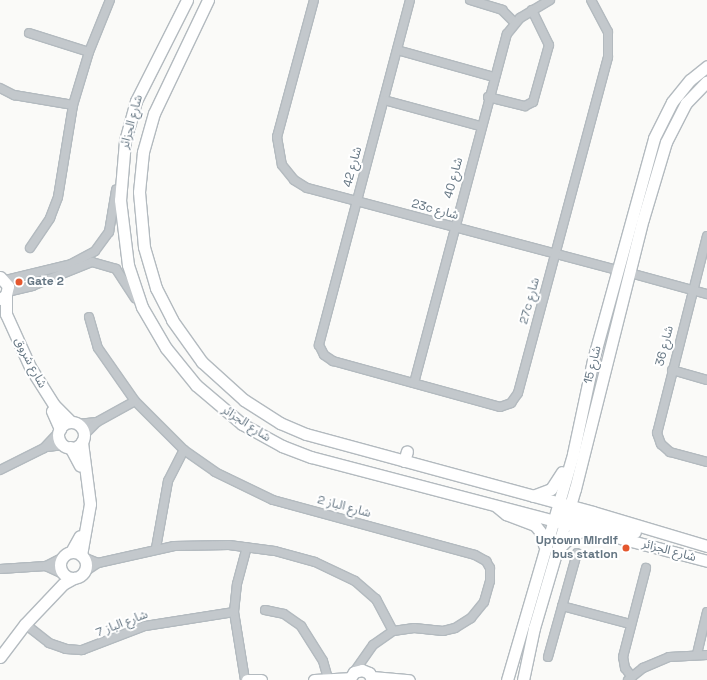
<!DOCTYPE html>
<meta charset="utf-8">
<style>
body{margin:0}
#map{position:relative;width:707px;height:680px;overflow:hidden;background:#fafaf8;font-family:"Space Grotesk","Noto Sans Arabic",sans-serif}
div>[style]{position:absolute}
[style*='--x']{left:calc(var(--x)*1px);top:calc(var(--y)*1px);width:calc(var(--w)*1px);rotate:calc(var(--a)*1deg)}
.roads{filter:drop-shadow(1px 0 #b3babf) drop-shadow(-1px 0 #b3babf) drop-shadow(0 1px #b3babf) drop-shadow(0 -1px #b3babf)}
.street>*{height:8px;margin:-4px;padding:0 4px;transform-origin:4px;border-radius:4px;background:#c3c8cc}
.secondary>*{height:11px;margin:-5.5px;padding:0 5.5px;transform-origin:5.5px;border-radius:5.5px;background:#fff}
.secondary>.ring{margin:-5.5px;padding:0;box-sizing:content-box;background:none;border:11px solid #fff;border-radius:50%}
.dots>*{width:11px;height:11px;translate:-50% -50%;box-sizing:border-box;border:2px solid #fff;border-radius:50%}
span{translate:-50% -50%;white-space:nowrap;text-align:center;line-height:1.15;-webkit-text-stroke:4px #fff;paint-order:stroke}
.street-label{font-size:12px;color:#657683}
.poi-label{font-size:12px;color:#657683;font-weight:700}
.left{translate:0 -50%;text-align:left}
.right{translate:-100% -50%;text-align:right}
</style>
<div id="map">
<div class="roads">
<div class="street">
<div style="--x:314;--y:0;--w:142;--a:105.1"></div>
<div style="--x:277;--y:137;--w:28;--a:80"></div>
<div style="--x:282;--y:165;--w:19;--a:51"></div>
<div style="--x:294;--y:180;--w:15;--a:32"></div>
<div style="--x:307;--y:188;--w:321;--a:14.8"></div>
<div style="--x:410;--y:0;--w:357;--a:104.8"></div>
<div style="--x:319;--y:345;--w:11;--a:63"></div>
<div style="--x:324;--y:355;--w:11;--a:34"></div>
<div style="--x:333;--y:361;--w:173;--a:15.4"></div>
<div style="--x:500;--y:407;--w:12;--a:-20"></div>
<div style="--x:511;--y:403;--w:12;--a:-55"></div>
<div style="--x:518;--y:393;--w:348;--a:-75"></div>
<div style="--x:608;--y:57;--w:25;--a:-90"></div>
<div style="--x:608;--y:32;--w:36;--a:-118"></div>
<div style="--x:470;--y:0;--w:34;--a:17"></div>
<div style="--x:502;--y:10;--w:17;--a:45"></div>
<div style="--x:29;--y:33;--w:63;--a:17.6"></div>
<div style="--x:397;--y:50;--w:101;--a:15.6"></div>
<div style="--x:0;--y:88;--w:16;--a:27"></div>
<div style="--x:14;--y:95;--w:60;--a:9.6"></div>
<div style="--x:488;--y:97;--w:38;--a:14"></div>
<div style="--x:525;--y:106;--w:9;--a:-27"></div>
<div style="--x:533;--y:102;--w:59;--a:-74.3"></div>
<div style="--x:549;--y:45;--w:39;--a:-116"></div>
<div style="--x:384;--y:100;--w:99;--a:15.2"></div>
<div style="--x:707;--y:236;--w:203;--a:104.2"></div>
<div style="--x:657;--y:433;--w:12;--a:70"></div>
<div style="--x:661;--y:444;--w:12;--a:42"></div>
<div style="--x:670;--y:452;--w:38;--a:15"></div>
<div style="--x:30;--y:248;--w:36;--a:-56"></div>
<div style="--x:50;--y:218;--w:22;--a:-69"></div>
<div style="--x:58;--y:197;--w:93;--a:-80.7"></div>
<div style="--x:73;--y:105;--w:55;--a:-73.2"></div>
<div style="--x:89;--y:52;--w:56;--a:-68"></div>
<div style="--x:630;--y:273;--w:80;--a:15.3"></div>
<div style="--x:6;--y:280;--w:67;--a:-13.8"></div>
<div style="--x:71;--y:264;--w:27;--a:-28"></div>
<div style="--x:95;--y:251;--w:24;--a:-54"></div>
<div style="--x:109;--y:232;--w:43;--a:-80.5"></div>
<div style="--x:7;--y:292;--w:26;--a:-13"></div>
<div style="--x:32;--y:286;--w:65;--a:-21.8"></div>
<div style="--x:92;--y:262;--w:25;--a:16"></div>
<div style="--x:116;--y:269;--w:35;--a:57"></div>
<div style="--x:89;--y:317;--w:32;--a:74"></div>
<div style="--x:98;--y:348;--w:65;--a:55.1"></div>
<div style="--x:135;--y:401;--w:69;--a:45"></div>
<div style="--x:184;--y:450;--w:38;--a:35"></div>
<div style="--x:215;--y:472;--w:64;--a:25.8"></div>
<div style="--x:273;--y:500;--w:209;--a:15.2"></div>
<div style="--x:475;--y:555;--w:13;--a:29"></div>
<div style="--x:486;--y:561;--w:8;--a:60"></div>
<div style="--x:490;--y:568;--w:13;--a:90"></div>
<div style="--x:490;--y:581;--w:22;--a:106"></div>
<div style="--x:484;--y:602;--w:21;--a:129"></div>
<div style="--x:471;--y:618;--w:19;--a:148"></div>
<div style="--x:455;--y:628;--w:12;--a:166"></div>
<div style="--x:443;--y:631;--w:29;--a:-174"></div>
<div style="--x:414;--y:628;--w:21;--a:172"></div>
<div style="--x:393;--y:631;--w:24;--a:145"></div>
<div style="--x:373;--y:645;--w:33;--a:125"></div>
<div style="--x:672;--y:370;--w:36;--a:16"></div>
<div style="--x:414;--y:383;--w:361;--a:-75.1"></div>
<div style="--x:507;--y:34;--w:21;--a:-51"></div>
<div style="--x:520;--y:18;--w:35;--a:-31"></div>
<div style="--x:77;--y:424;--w:20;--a:-6"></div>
<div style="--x:84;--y:435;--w:18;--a:-45"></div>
<div style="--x:97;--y:422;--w:43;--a:-28.9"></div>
<div style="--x:47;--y:447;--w:17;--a:-7"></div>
<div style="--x:0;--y:470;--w:49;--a:-26.6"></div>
<div style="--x:44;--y:448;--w:22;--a:-47"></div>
<div style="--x:156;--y:548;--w:68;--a:-79.8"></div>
<div style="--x:168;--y:481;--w:35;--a:-63"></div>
<div style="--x:83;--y:557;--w:16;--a:22"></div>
<div style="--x:46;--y:566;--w:19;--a:25"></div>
<div style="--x:0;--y:569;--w:46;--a:-3.7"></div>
<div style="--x:46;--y:566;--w:18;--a:-27"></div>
<div style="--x:83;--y:573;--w:18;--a:-34"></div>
<div style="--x:98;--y:563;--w:78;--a:-12.6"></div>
<div style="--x:174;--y:546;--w:55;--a:-1"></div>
<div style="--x:229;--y:545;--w:46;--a:7.4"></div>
<div style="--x:275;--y:551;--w:41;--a:15.4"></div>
<div style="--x:315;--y:562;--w:44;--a:25.4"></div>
<div style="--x:355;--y:581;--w:28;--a:41"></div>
<div style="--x:376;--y:599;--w:36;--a:62"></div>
<div style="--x:562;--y:606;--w:70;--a:14.8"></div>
<div style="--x:265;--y:610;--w:19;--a:12"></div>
<div style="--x:284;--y:614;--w:21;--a:35"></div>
<div style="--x:301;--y:626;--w:41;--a:57.8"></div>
<div style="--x:323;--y:661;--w:19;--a:74"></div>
<div style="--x:25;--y:624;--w:31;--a:38"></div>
<div style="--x:49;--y:643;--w:18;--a:19"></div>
<div style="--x:66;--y:649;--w:16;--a:4"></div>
<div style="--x:82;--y:650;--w:67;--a:-20.9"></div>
<div style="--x:145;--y:626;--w:90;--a:-8.9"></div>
<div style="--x:697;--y:654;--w:43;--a:-76.6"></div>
<div style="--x:548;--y:657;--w:108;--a:-74.4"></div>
<div style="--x:632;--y:677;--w:11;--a:-128"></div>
<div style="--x:625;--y:668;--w:11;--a:-100"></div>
<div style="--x:623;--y:657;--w:92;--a:-75.5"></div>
<div style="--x:245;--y:680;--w:69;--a:-99.2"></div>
<div style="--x:234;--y:612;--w:28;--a:-84"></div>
<div style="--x:237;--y:584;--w:38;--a:-75"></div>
<div style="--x:628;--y:680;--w:19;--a:-39"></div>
<div style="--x:643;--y:668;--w:28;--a:-23"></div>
<div style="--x:669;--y:657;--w:38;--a:-3"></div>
</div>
<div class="secondary">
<div style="--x:187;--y:0;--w:113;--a:116.8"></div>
<div style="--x:136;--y:101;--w:41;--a:105.4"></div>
<div style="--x:125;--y:141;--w:59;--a:94.8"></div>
<div style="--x:120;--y:200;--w:65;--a:83"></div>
<div style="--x:128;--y:265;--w:44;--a:71.6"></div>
<div style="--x:142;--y:307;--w:48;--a:59.7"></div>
<div style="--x:166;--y:348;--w:48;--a:51"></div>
<div style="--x:196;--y:385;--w:60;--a:40.3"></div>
<div style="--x:242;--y:424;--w:46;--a:28.8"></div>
<div style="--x:282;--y:446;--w:31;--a:21"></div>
<div style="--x:311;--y:457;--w:409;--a:14.7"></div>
<div style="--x:208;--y:0;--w:125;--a:115.5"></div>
<div style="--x:154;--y:113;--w:41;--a:105.8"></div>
<div style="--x:143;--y:152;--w:40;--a:95.7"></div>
<div style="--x:139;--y:192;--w:55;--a:84.8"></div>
<div style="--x:144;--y:247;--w:43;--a:73.7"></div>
<div style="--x:156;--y:288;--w:36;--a:63"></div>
<div style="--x:172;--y:320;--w:52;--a:54.5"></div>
<div style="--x:202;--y:362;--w:57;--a:42.1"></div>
<div style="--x:244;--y:400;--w:43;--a:32.6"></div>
<div style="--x:280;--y:423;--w:28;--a:23"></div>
<div style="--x:306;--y:434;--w:297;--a:15.2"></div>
<div style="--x:593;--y:512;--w:119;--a:16.6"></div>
<div style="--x:0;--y:277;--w:12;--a:48"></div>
<div style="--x:8;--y:286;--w:9;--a:103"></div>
<div style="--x:6;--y:295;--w:7;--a:146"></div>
<div style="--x:6;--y:295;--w:19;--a:90"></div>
<div style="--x:6;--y:314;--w:58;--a:65.6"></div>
<div style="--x:30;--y:367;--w:45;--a:57.7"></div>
<div style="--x:54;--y:405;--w:24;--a:45"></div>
<div style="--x:52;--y:411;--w:20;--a:66"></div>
<div class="ring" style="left:58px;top:422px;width:15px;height:15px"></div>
<div style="--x:70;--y:447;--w:21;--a:62"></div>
<div style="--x:404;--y:461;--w:10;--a:-73"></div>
<div style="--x:533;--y:496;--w:19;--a:-21"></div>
<div style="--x:551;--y:489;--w:20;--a:-57"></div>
<div style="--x:496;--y:506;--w:13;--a:39"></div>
<div style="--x:506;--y:514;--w:31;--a:21"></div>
<div style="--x:535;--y:525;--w:11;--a:52"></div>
<div style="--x:542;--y:534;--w:11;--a:80"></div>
<div style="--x:561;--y:514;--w:76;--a:13.7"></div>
<div style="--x:557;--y:550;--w:20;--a:-45"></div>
<div style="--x:571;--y:536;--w:17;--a:-25"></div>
<div style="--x:71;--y:552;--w:18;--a:-61"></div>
<div class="ring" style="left:60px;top:552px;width:15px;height:15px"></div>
<div style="--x:81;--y:555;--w:52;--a:-80"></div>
<div style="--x:90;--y:504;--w:63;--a:-97.4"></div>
<div style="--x:0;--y:657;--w:41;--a:-52.9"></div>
<div style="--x:25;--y:624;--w:55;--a:-46.5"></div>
<div style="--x:63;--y:584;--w:13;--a:-29"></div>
<div style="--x:372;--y:677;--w:37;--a:5"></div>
<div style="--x:247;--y:680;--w:14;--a:0"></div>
<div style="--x:314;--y:680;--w:35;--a:-3"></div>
<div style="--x:349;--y:680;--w:9;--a:-58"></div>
<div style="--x:354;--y:672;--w:8;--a:-14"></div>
<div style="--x:362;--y:670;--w:8;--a:23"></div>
<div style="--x:369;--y:673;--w:8;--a:67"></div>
<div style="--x:507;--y:680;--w:235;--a:-73.7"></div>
<div style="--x:573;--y:454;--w:96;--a:-78"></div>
<div style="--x:593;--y:360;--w:230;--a:-74.6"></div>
<div style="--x:654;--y:138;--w:40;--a:-63.4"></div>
<div style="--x:672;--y:102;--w:28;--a:-51"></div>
<div style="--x:690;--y:80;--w:22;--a:-39"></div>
<div style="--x:523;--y:680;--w:53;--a:-78.1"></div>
<div style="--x:534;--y:628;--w:145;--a:-73.6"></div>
<div style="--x:575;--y:489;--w:278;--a:-75.9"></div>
<div style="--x:643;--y:219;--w:80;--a:-73.4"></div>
<div style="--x:666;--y:142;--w:44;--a:-62.9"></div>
<div style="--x:686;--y:103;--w:30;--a:-46"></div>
</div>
</div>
<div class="dots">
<div style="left:19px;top:282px;background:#e4572e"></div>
<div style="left:626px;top:548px;background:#e4572e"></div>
</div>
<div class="street-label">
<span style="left:132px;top:122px;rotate:-75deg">شارع الجزائر</span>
<span style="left:353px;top:167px;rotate:-75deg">شارع 42</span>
<span style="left:454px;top:178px;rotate:-75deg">شارع 40</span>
<span style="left:435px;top:210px;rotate:15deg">23c شارع</span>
<span style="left:530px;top:301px;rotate:-75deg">27c شارع</span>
<span style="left:665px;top:346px;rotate:-76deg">شارع 36</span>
<span style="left:30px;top:363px;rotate:62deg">شارع شروق</span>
<span style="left:593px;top:365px;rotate:-76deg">شارع 15</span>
<span style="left:246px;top:424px;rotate:33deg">شارع الجزائر</span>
<span style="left:344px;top:507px;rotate:15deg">شارع الباز 2</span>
<span style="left:669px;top:551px;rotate:15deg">شارع الجزائر</span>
<span style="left:122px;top:624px;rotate:-21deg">شارع الباز 7</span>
</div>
<div class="poi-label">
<span class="left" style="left:27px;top:282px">Gate 2</span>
<span class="right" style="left:618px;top:548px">Uptown Mirdif<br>bus station</span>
</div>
</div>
